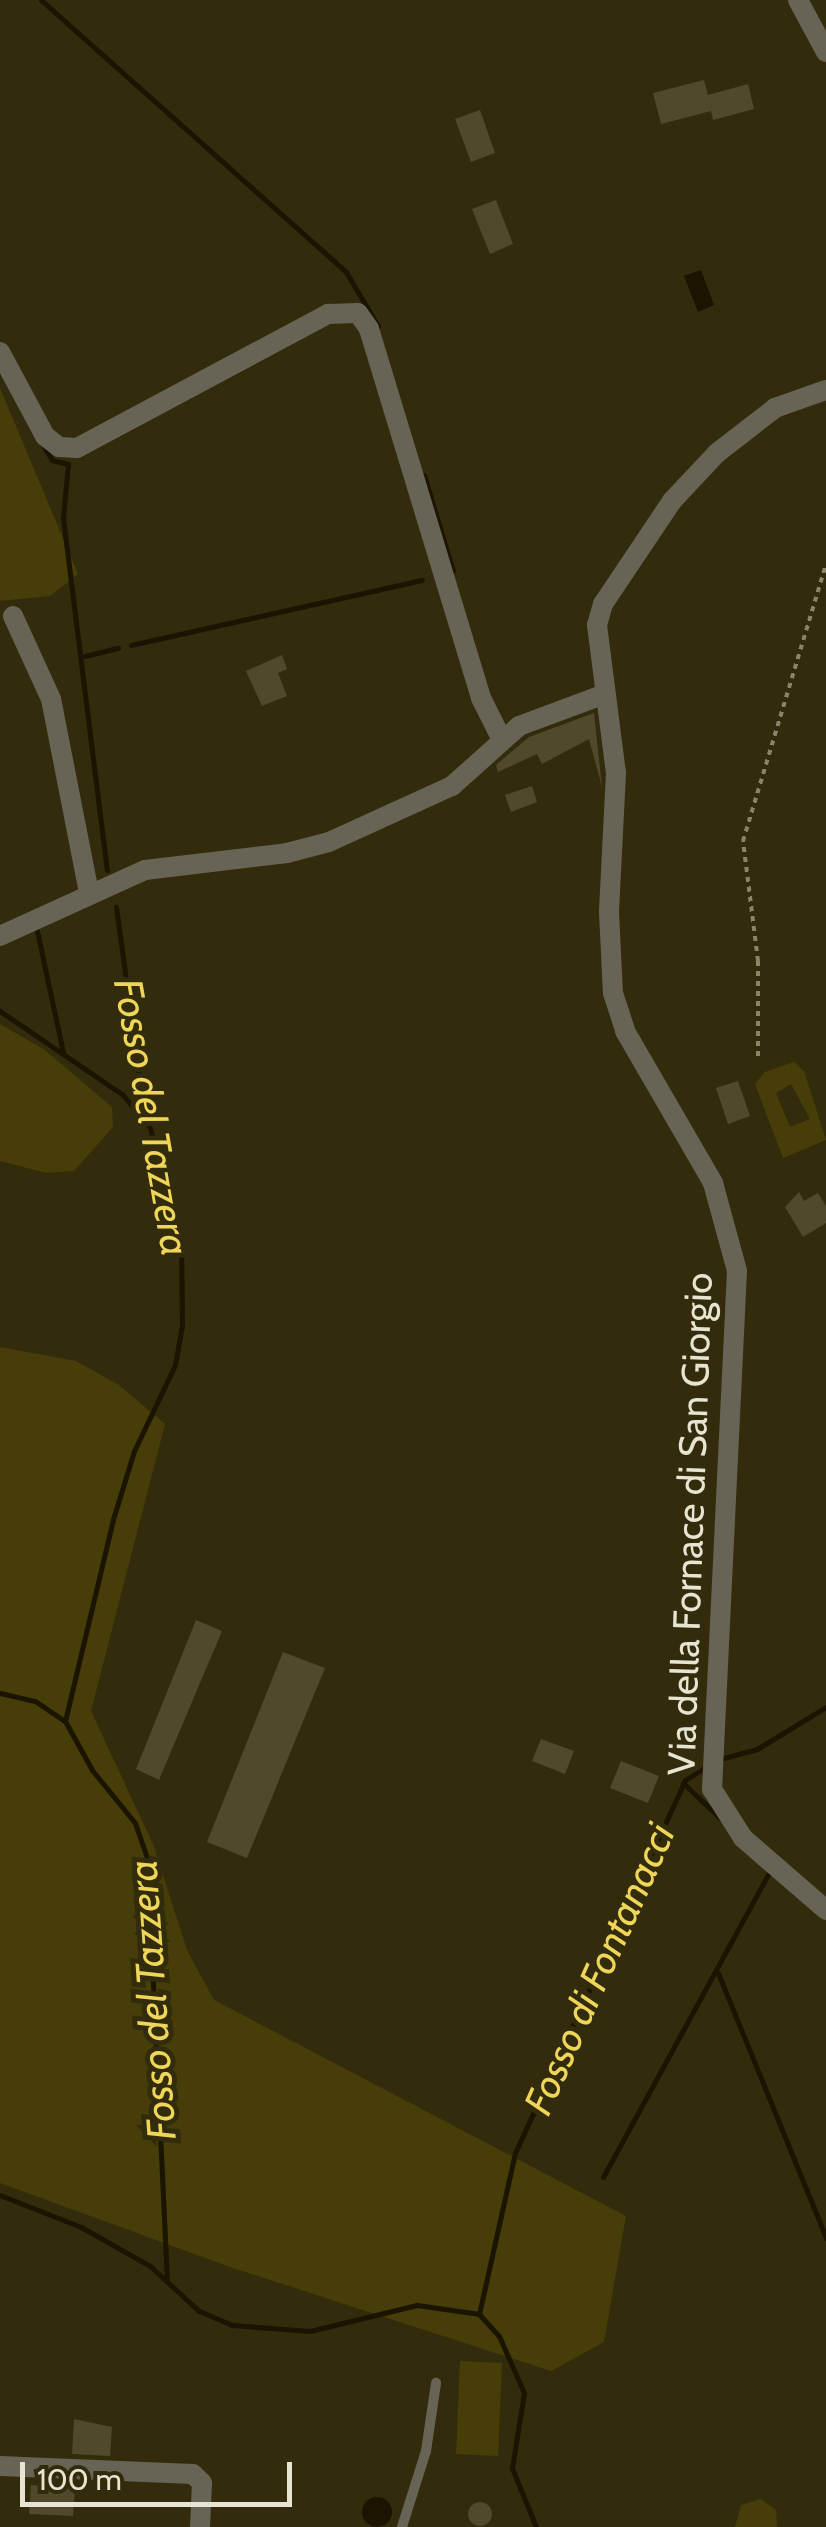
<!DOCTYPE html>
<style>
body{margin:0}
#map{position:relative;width:826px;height:2527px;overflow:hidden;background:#322c0c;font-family:Cabin,sans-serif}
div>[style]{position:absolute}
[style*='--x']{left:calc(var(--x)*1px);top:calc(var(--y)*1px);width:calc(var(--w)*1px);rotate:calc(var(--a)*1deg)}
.green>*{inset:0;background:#473d08}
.water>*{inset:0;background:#1a1400}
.round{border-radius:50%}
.stream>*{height:5px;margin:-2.5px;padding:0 2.5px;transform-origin:2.5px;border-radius:2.5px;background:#1a1400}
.building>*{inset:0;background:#504a2a}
.path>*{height:4px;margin-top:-2px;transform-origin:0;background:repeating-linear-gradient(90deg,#89856b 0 5px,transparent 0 10px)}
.lane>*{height:10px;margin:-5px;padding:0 5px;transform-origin:5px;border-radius:5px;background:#676456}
.street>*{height:20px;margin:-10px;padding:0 10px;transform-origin:10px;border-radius:10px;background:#676456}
span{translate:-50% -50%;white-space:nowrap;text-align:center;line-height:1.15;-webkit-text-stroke:10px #322c0c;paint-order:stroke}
.street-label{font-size:38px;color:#e7e4d2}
.water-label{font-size:40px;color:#efd659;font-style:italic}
.scale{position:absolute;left:20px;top:2462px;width:272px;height:45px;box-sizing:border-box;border:5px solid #e7e4d2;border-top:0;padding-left:12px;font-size:30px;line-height:35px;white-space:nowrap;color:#e7e4d2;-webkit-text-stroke:8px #322c0c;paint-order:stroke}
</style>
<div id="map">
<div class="green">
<div style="clip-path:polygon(0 388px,78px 574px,50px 596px,0 601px)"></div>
<div style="clip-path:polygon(0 1024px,45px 1050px,112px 1107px,113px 1127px,74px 1171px,46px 1173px,0 1161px)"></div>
<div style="clip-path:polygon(evenodd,794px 1062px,804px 1071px,826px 1140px,783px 1158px,755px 1084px,765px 1072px,794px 1062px,791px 1084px,810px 1119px,790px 1127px,776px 1093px,791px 1084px)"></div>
<div style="clip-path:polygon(0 1347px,76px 1361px,119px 1385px,165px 1424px,91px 1711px,153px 1844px,187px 1950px,214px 2000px,626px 2216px,604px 2342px,551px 2371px,230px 2267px,0 2183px)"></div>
<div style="clip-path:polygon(460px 2361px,502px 2363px,498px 2456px,456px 2454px)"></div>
<div style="clip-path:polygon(761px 2499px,776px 2510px,777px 2527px,735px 2527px,741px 2505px)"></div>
</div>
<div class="water">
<div style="clip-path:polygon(701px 270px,714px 305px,698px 312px,684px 276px)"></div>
<div class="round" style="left:362px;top:2497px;width:30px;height:30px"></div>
</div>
<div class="stream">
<div style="--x:41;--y:0;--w:409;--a:41.7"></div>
<div style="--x:346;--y:272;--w:63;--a:59.3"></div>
<div style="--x:44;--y:447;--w:15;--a:58"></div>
<div style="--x:52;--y:460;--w:16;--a:14"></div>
<div style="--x:68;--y:464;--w:54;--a:95.3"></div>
<div style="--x:63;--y:518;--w:355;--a:82.9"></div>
<div style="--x:424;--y:475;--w:100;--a:73.2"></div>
<div style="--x:131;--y:645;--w:298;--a:-12.6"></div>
<div style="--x:85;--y:656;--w:34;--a:-14"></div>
<div style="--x:37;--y:931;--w:124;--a:77.9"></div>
<div style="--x:0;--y:1011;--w:149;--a:34.3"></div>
<div style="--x:123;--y:1095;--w:38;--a:51"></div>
<div style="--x:0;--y:1693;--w:36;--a:13"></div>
<div style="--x:35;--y:1701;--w:36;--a:34"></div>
<div style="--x:65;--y:1721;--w:56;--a:61.1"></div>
<div style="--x:92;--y:1770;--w:68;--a:50.9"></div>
<div style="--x:135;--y:1823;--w:36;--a:71"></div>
<div style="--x:147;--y:1857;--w:422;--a:87.3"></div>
<div style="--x:65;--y:1721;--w:211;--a:-76.6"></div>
<div style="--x:114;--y:1516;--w:68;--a:-72.9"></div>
<div style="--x:134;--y:1451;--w:95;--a:-64.5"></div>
<div style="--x:175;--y:1365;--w:39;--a:-80"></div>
<div style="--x:182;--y:1327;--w:91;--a:-90.6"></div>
<div style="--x:181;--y:1236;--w:137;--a:-106.1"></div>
<div style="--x:143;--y:1104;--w:199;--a:-97.8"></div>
<div style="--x:720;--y:1759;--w:38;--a:-15"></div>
<div style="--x:757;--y:1749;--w:81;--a:-31.3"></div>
<div style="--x:683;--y:1783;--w:52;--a:43.5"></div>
<div style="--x:718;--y:1973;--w:286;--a:67.8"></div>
<div style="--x:603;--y:2177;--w:349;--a:-61.4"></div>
<div style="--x:0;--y:2195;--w:87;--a:21.6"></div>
<div style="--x:81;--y:2227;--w:79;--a:29.5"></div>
<div style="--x:150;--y:2266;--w:67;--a:42.6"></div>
<div style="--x:199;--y:2311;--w:36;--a:23"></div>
<div style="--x:232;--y:2325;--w:78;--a:4.4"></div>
<div style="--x:310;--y:2331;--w:110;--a:-13.7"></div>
<div style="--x:417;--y:2305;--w:63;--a:8.3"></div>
<div style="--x:479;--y:2314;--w:30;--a:48"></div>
<div style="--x:499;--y:2336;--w:62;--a:66.3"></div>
<div style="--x:524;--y:2393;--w:76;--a:99.1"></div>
<div style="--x:512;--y:2468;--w:64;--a:67.9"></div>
<div style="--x:479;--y:2314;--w:165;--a:-77.4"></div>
<div style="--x:515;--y:2153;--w:410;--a:-65.5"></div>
<div style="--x:685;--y:1780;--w:25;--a:-32"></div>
</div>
<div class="building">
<div style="clip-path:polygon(704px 80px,708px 95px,748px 84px,754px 109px,713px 120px,711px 111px,661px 124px,653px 93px)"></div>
<div style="clip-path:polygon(480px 110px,495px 153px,471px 162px,455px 119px)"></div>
<div style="clip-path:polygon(496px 200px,513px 244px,490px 254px,472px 209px)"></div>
<div style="clip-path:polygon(282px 655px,287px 669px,278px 673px,287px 696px,262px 706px,246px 671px)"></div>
<div style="clip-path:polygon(594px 713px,602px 787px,589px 739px,542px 764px,537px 754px,498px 772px,496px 765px,529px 737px)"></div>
<div style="clip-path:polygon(532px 786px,537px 802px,511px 812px,505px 795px)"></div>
<div style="clip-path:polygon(738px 1081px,750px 1116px,728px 1124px,716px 1088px)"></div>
<div style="clip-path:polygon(799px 1192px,804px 1201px,818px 1193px,826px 1206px,826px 1223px,803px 1237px,785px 1207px)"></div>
<div style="clip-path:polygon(196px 1620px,222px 1631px,159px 1780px,136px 1769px)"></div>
<div style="clip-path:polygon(283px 1652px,325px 1668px,247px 1858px,207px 1842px)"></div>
<div style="clip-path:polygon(541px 1739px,574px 1751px,565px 1774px,532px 1761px)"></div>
<div style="clip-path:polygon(621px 1761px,659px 1776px,648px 1803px,610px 1788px)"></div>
<div style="clip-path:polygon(74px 2419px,112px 2427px,110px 2456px,72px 2454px)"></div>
<div style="clip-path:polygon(31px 2485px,75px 2488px,73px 2516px,29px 2514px)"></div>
<div class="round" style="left:468px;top:2502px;width:24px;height:24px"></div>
</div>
<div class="path">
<div style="--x:758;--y:1056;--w:95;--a:-90"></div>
<div style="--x:758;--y:961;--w:121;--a:-97.1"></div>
<div style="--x:743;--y:841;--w:288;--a:-73.3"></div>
</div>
<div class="lane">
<div style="--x:402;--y:2527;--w:80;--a:-72.5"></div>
<div style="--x:426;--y:2451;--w:69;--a:-81.6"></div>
</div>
<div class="street">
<div style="--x:798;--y:0;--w:59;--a:61.7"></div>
<div style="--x:0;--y:352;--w:95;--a:61.8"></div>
<div style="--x:45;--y:436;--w:18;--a:38"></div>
<div style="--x:59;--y:447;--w:18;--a:3"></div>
<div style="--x:77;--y:448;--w:285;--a:-28.1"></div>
<div style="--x:328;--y:314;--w:30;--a:-2"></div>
<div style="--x:358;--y:313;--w:19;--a:55"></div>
<div style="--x:369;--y:329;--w:386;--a:73.1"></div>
<div style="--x:481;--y:698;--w:47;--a:63.4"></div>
<div style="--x:826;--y:390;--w:54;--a:160.6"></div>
<div style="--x:775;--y:408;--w:73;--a:142.2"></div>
<div style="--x:717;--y:453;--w:66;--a:133.2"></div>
<div style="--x:672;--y:501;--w:124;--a:123.8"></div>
<div style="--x:603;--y:604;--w:22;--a:106"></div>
<div style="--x:597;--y:625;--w:149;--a:82.7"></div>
<div style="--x:616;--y:773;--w:139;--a:92.9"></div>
<div style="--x:609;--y:912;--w:81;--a:87.2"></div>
<div style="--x:613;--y:993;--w:40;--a:72"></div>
<div style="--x:625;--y:1031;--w:176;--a:59.9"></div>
<div style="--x:713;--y:1183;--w:91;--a:74.7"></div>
<div style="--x:737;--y:1271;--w:519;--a:92.76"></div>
<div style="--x:712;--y:1789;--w:58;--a:57.7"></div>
<div style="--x:743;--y:1838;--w:110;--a:40.9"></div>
<div style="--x:13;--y:616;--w:91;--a:65.4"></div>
<div style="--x:51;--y:699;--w:197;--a:78.9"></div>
<div style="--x:0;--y:936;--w:159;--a:-24.5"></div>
<div style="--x:145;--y:870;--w:143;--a:-6.8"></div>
<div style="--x:287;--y:853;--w:43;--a:-14.7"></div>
<div style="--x:329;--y:842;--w:135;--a:-24.5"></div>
<div style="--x:452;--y:786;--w:90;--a:-41.8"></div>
<div style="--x:519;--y:726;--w:92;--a:-20.4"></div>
<div style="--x:0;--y:2466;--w:193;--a:2.4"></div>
<div style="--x:193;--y:2474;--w:13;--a:45"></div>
<div style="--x:202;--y:2483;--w:44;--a:92.6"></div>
</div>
<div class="street-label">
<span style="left:690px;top:1524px;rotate:-88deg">Via della Fornace di San Giorgio</span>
</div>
<div class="water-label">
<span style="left:152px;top:1117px;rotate:80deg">Fosso del Tazzera</span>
<span style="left:599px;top:1969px;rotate:-66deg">Fosso di Fontanacci</span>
<span style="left:152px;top:2000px;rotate:-94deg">Fosso del Tazzera</span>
</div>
<div class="scale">100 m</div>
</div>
